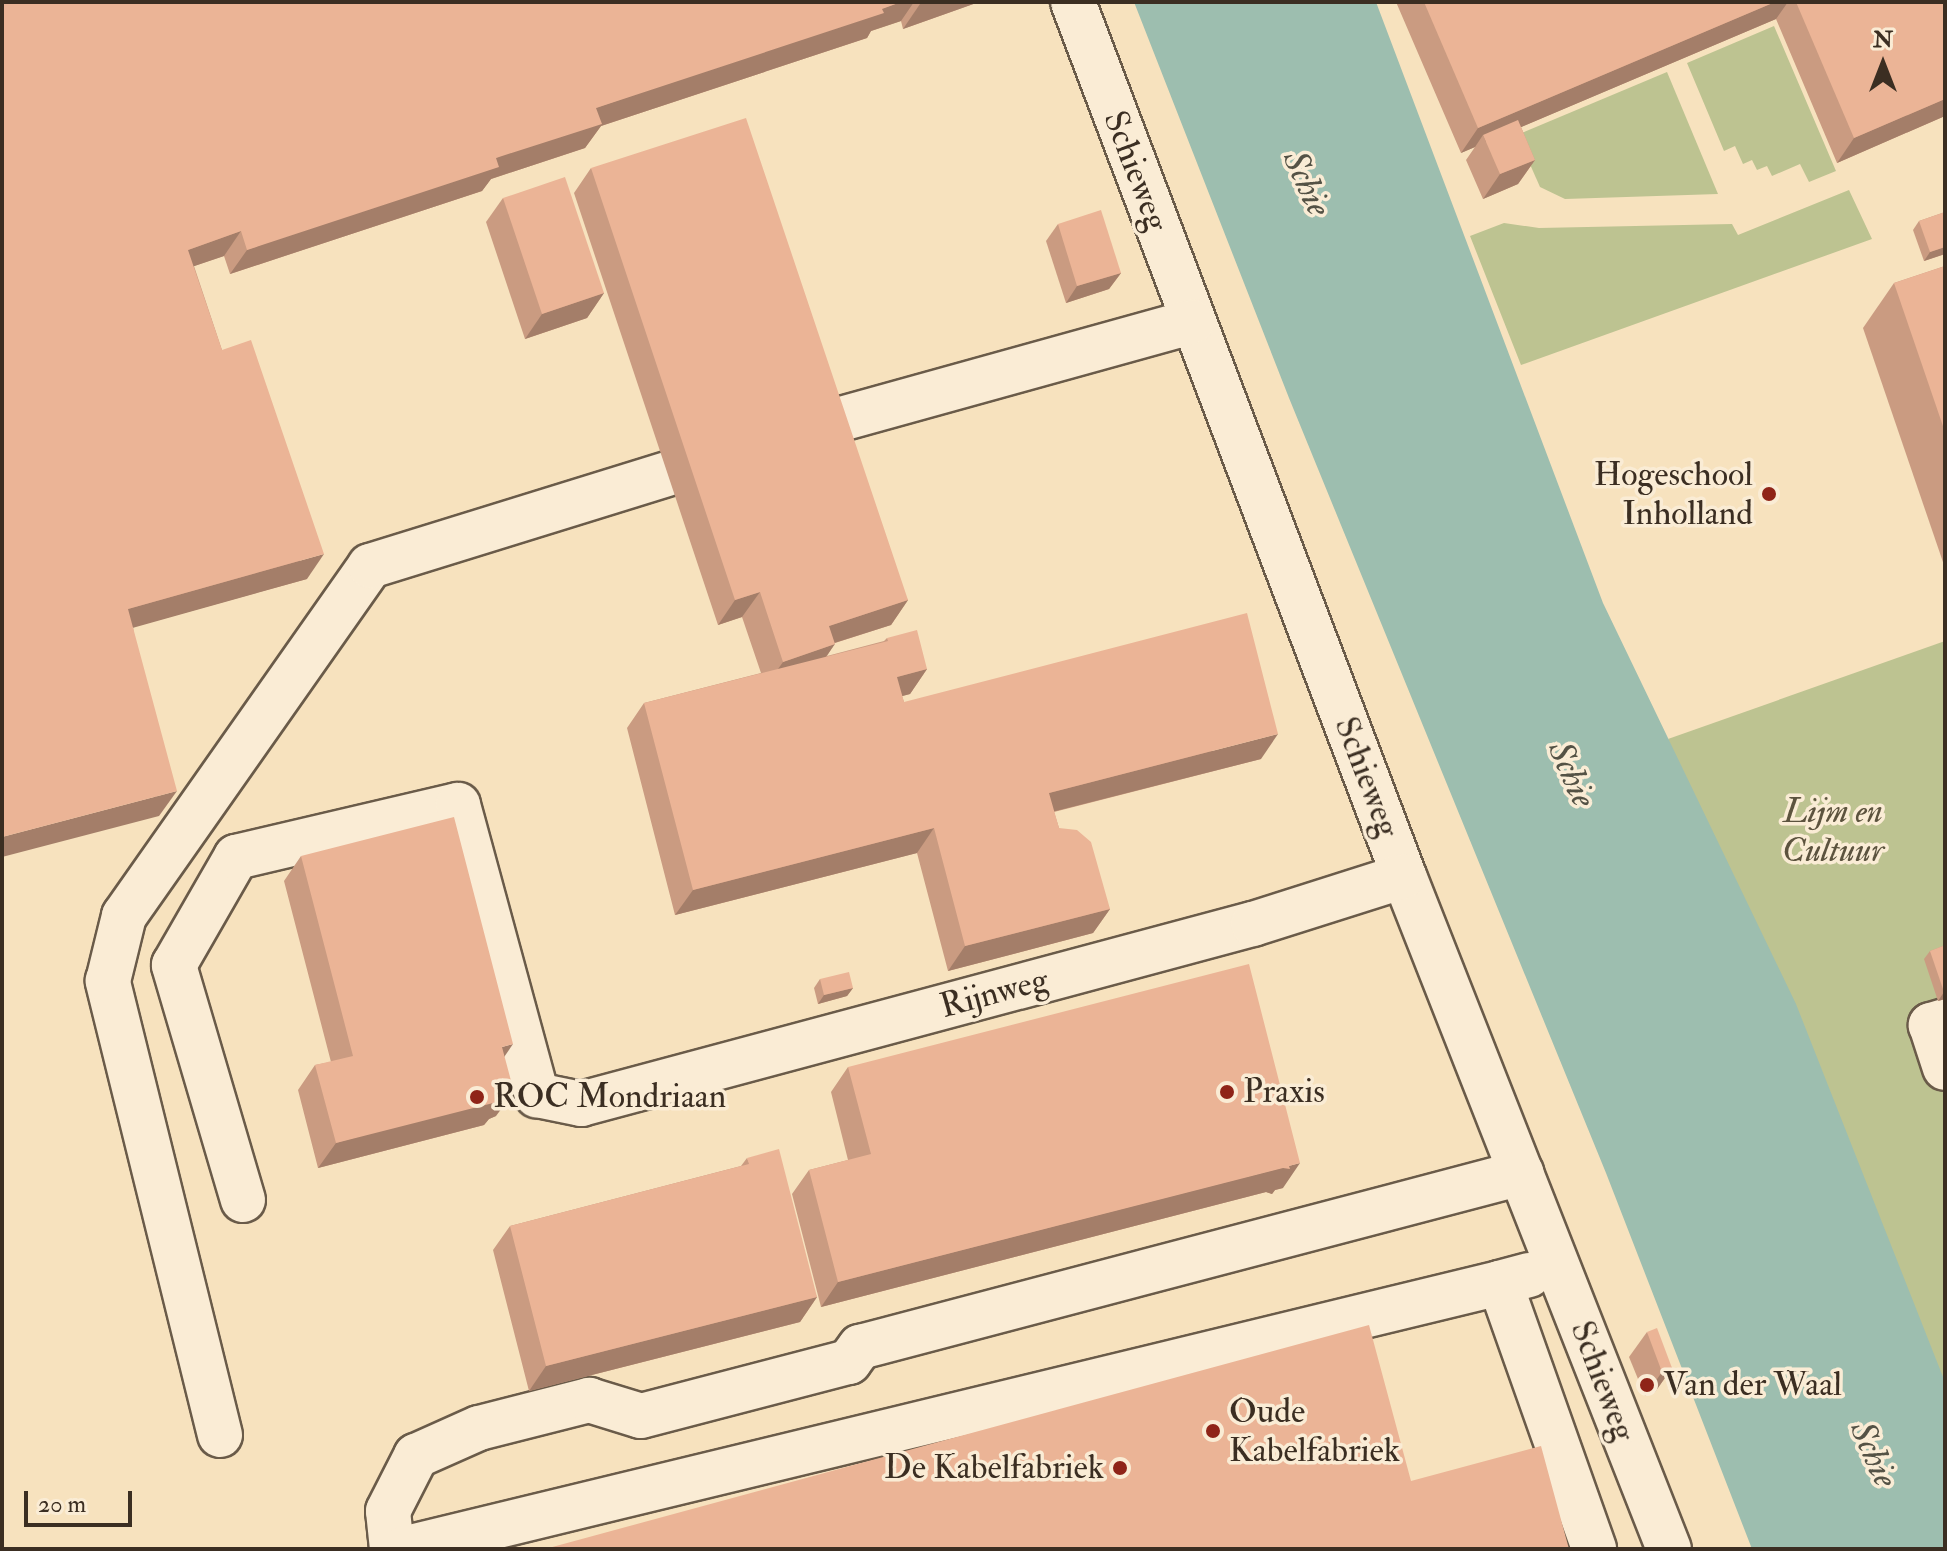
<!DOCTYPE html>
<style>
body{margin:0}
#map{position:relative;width:1947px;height:1551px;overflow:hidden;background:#f7e2be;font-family:"IM FELL Double Pica",serif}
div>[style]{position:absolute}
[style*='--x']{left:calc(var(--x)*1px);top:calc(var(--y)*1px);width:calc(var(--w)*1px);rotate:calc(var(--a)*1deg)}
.green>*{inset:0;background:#bdc391}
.water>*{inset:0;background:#9dbeaf}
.roads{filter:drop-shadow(2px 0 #6a5b49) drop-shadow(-2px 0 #6a5b49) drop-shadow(0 2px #6a5b49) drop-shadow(0 -2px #6a5b49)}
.minor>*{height:44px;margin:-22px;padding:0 22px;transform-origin:22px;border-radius:22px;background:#faecd5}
.wall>*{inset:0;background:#ca9b81}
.shaded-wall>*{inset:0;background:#a47e69}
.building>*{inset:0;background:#ebb496}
.dots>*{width:22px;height:22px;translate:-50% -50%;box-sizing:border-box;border:4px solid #faecd5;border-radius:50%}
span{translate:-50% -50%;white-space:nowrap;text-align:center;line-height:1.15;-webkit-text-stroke:7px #faecd5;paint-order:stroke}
.street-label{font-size:34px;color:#3b2e22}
.poi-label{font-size:34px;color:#3b2e22}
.right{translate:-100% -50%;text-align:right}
.left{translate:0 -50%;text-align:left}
.park-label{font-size:34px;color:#5c533e;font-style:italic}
.water-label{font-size:36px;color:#545245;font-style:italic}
.frame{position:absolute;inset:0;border:4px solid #3b2e22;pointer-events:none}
.north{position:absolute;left:1843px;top:24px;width:80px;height:80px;-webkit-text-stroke:6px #faecd5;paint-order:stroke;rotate:0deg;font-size:22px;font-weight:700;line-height:32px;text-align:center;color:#3b2e22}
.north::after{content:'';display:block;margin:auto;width:28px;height:36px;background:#3b2e22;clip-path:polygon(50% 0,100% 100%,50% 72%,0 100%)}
.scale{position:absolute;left:24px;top:1491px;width:108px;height:36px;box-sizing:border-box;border:4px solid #3b2e22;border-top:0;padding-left:10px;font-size:24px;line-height:28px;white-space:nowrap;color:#3b2e22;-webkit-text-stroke:6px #faecd5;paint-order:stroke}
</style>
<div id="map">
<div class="green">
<div style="clip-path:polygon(1774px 26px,1836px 171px,1809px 182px,1800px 164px,1772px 176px,1767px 166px,1757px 170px,1752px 160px,1743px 164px,1735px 146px,1724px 151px,1687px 63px)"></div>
<div style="clip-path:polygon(1667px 72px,1718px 194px,1565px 199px,1540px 187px,1517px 135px)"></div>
<div style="clip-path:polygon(1849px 190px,1872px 239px,1521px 365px,1470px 236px,1504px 223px,1539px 228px,1732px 224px,1738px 235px)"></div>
<div style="clip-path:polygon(1945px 641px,1945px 1393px,1668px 739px)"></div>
</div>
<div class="water">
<div style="clip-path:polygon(1134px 2px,1376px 2px,1603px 603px,1796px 1004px,1945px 1382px,1945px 1549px,1752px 1549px,1606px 1173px,1289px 398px)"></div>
</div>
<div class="roads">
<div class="minor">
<div style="--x:1073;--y:2;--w:935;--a:69.26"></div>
<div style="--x:1404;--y:876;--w:723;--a:68.51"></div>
<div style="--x:823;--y:424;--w:383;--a:-15.5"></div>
<div style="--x:1945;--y:1021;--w:15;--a:164"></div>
<div style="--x:1931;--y:1025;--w:45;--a:72"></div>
<div style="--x:243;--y:1200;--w:245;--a:-106.4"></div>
<div style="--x:174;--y:965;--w:125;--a:-60.1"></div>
<div style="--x:236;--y:857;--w:228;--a:-13.2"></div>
<div style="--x:458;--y:805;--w:301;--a:74.8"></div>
<div style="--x:537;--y:1095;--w:45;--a:11.6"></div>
<div style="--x:581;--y:1104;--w:696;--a:-15"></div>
<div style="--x:1253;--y:924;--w:158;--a:-17.6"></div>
<div style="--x:1529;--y:1275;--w:30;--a:165"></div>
<div style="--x:1500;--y:1283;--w:282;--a:70.5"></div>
<div style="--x:220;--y:1435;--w:468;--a:-103.9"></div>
<div style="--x:108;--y:981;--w:67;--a:-76.2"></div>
<div style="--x:124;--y:916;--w:428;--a:-54.9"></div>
<div style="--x:370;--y:566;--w:311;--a:-17.2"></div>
<div style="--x:392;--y:1549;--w:38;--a:-96"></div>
<div style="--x:388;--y:1511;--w:62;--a:-63"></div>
<div style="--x:416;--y:1456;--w:69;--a:-24"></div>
<div style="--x:479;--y:1428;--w:114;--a:-14.3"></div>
<div style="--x:589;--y:1400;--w:54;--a:17.1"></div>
<div style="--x:641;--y:1416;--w:215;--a:-14.6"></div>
<div style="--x:849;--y:1362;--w:19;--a:-54"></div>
<div style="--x:860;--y:1347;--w:684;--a:-14.75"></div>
<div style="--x:403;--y:1549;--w:1129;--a:-13.63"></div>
</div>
</div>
<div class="wall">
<div style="clip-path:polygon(2px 2px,979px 2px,903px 29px,901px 21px,871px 31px,867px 38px,601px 126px,585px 148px,491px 179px,482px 191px,230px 274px,224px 256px,194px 266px,222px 350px,307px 579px,133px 627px,159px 816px)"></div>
<div style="clip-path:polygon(1396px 2px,1945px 2px,1945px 116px,1837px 163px,1776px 19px,1521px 127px,1535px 160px,1518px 184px,1483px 199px,1466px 160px,1475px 147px,1461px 153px)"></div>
<div style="clip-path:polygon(591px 168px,908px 600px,891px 625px,835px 643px,827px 656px,884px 641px,887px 638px,927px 669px,910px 694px,902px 696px,904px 702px,1261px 759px,1054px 812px,1059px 828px,1110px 909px,1093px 933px,948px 971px,917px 853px,675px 915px,627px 728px,644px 703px,761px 673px,742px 617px,718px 625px,574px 193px)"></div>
<div style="clip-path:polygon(503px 198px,604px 293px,587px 318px,525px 339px,486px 222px)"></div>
<div style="clip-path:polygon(1945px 212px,1945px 254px,1924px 261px,1913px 230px,1919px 221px)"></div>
<div style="clip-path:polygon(1058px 224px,1121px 273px,1109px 289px,1066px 303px,1046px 241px)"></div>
<div style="clip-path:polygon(1945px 266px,1945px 568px,1863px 328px,1894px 283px)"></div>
<div style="clip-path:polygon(301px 856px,504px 1056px,496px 1116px,489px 1119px,484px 1125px,318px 1168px,298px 1090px,315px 1065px,331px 1062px,284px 881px)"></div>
<div style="clip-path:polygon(1943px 946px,1945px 999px,1938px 1001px,1924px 959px,1930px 951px)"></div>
<div style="clip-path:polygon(820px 979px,853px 988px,847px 996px,818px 1004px,814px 988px)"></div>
<div style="clip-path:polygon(848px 1067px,1283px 1188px,1275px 1190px,1272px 1194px,1266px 1192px,821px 1307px,792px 1194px,809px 1170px,848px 1160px,831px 1092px)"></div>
<div style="clip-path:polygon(747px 1158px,817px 1297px,800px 1322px,529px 1391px,493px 1250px,510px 1226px,741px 1166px)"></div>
<div style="clip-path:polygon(1647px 1332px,1672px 1368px,1655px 1392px,1645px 1396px,1629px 1357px)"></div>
</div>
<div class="shaded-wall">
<div style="clip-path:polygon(901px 2px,914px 2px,901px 21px,871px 31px,867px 38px,601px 126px,585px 148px,491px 179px,482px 191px,230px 274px,247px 250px,496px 158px,596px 108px)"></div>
<div style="clip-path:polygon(926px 2px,979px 2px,903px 29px,920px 4px)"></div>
<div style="clip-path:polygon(1775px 2px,1788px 2px,1776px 19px,1486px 142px,1483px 135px,1475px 147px,1461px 153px,1478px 128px)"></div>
<div style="clip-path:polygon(1945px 99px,1945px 116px,1837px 163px,1854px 138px)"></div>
<div style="clip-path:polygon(1535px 160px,1518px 184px,1483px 199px,1500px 174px)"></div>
<div style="clip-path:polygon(241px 231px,224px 256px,171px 274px,188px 250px)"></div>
<div style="clip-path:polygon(1945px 247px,1945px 254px,1924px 261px,1930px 252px)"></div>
<div style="clip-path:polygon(1121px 273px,1109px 289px,1066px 303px,1077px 286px)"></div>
<div style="clip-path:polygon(604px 293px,587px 318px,525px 339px,542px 314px)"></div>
<div style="clip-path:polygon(324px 554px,307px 579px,111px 634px,128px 609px)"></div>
<div style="clip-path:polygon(760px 592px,742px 617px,718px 625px,735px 600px)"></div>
<div style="clip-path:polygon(908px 600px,891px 625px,812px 650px,829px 626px)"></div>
<div style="clip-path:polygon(835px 644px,818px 668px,766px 686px,783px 662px)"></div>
<div style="clip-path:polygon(927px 669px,910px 694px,880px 702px,897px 677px)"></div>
<div style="clip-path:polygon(1278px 734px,1261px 759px,1032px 817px,1049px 793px)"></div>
<div style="clip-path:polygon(177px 791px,159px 816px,2px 857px,2px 837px)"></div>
<div style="clip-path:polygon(934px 828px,917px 853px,675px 915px,693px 890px)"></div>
<div style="clip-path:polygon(1110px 909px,1093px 933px,948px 971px,965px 946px)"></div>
<div style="clip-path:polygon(853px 988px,847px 996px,818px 1004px,824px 995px)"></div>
<div style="clip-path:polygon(1944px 992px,1945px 999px,1938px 1001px)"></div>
<div style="clip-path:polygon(513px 1044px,496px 1069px,502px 1047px)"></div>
<div style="clip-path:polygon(514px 1092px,496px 1116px,489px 1119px,484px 1125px,318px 1168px,336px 1143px)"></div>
<div style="clip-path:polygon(1300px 1163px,1283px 1188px,1275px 1190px,1272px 1194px,1266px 1192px,821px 1307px,838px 1282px)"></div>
<div style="clip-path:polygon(817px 1297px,800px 1322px,529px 1391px,546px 1366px)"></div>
<div style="clip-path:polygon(1672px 1368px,1655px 1392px,1645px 1396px,1662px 1372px)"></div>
</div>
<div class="building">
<div style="clip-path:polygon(2px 2px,901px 2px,882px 9px,884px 13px,596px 108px,602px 124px,496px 158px,499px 167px,247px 250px,241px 231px,188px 250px,222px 350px,251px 340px,324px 554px,128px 609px,177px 791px,2px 837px)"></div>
<div style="clip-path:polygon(1424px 2px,1775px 2px,1478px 128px)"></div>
<div style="clip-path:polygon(1796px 2px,1945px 2px,1945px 99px,1854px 138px)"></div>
<div style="clip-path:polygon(746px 118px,908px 600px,829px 626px,835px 644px,783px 662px,760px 592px,735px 600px,591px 168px)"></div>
<div style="clip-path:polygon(1518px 120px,1535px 160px,1500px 174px,1483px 135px)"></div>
<div style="clip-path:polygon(565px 177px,604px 293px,542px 314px,503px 198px)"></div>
<div style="clip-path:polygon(1101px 210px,1121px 273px,1077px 286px,1058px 224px)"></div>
<div style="clip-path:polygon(1945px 212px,1945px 247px,1930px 252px,1919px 221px)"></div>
<div style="clip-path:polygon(1945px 266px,1945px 432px,1894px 283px)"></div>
<div style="clip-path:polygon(1247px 613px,1278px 734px,1049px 793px,1059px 828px,1077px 830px,1091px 842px,1110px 909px,965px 946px,934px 828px,693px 890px,644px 703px,888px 641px,887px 638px,917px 630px,927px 669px,897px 677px,904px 702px)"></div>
<div style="clip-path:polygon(454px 817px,513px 1044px,502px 1047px,514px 1092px,500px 1096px,501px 1101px,336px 1143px,315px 1065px,353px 1056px,301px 856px)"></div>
<div style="clip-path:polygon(1943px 946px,1945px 952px,1944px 992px,1930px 951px)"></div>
<div style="clip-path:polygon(1249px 964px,1300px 1163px,1289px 1166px,1290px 1169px,1283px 1168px,838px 1282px,809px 1170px,871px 1154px,848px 1067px)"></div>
<div style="clip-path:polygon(849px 972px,853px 988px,824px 995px,820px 979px)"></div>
<div style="clip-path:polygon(779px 1149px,817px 1297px,546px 1366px,510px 1226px,749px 1164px,747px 1158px)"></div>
<div style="clip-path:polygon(1369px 1325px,1411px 1481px,1541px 1446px,1569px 1549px,545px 1549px)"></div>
<div style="clip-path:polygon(1657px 1328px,1672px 1368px,1662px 1372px,1647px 1332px)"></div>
</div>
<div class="dots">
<div style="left:1769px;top:494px;background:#8f2418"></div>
<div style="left:1227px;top:1092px;background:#8f2418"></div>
<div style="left:477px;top:1097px;background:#8f2418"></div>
<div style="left:1647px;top:1385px;background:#8f2418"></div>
<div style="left:1213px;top:1431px;background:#8f2418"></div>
<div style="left:1120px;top:1468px;background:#8f2418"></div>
</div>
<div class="street-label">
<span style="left:1136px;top:171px;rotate:69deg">Schieweg</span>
<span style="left:1367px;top:777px;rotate:69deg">Schieweg</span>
<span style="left:994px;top:993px;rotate:-15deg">Rijnweg</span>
<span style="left:1603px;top:1381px;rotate:69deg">Schieweg</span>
</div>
<div class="poi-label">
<span class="right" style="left:1753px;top:494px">Hogeschool<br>Inholland</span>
<span class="left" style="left:1243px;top:1092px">Praxis</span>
<span class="left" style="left:493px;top:1097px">ROC Mondriaan</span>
<span class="left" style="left:1663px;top:1385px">Van der Waal</span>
<span class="left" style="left:1229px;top:1431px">Oude<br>Kabelfabriek</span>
<span class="right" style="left:1104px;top:1468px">De Kabelfabriek</span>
</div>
<div class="park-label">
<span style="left:1833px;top:831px">Lijm en<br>Cultuur</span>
</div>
<div class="water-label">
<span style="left:1307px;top:183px;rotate:65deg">Schie</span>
<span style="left:1572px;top:774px;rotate:66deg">Schie</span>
<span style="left:1874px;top:1454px;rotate:66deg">Schie</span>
</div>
<div class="frame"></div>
<div class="north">N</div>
<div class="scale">20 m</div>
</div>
